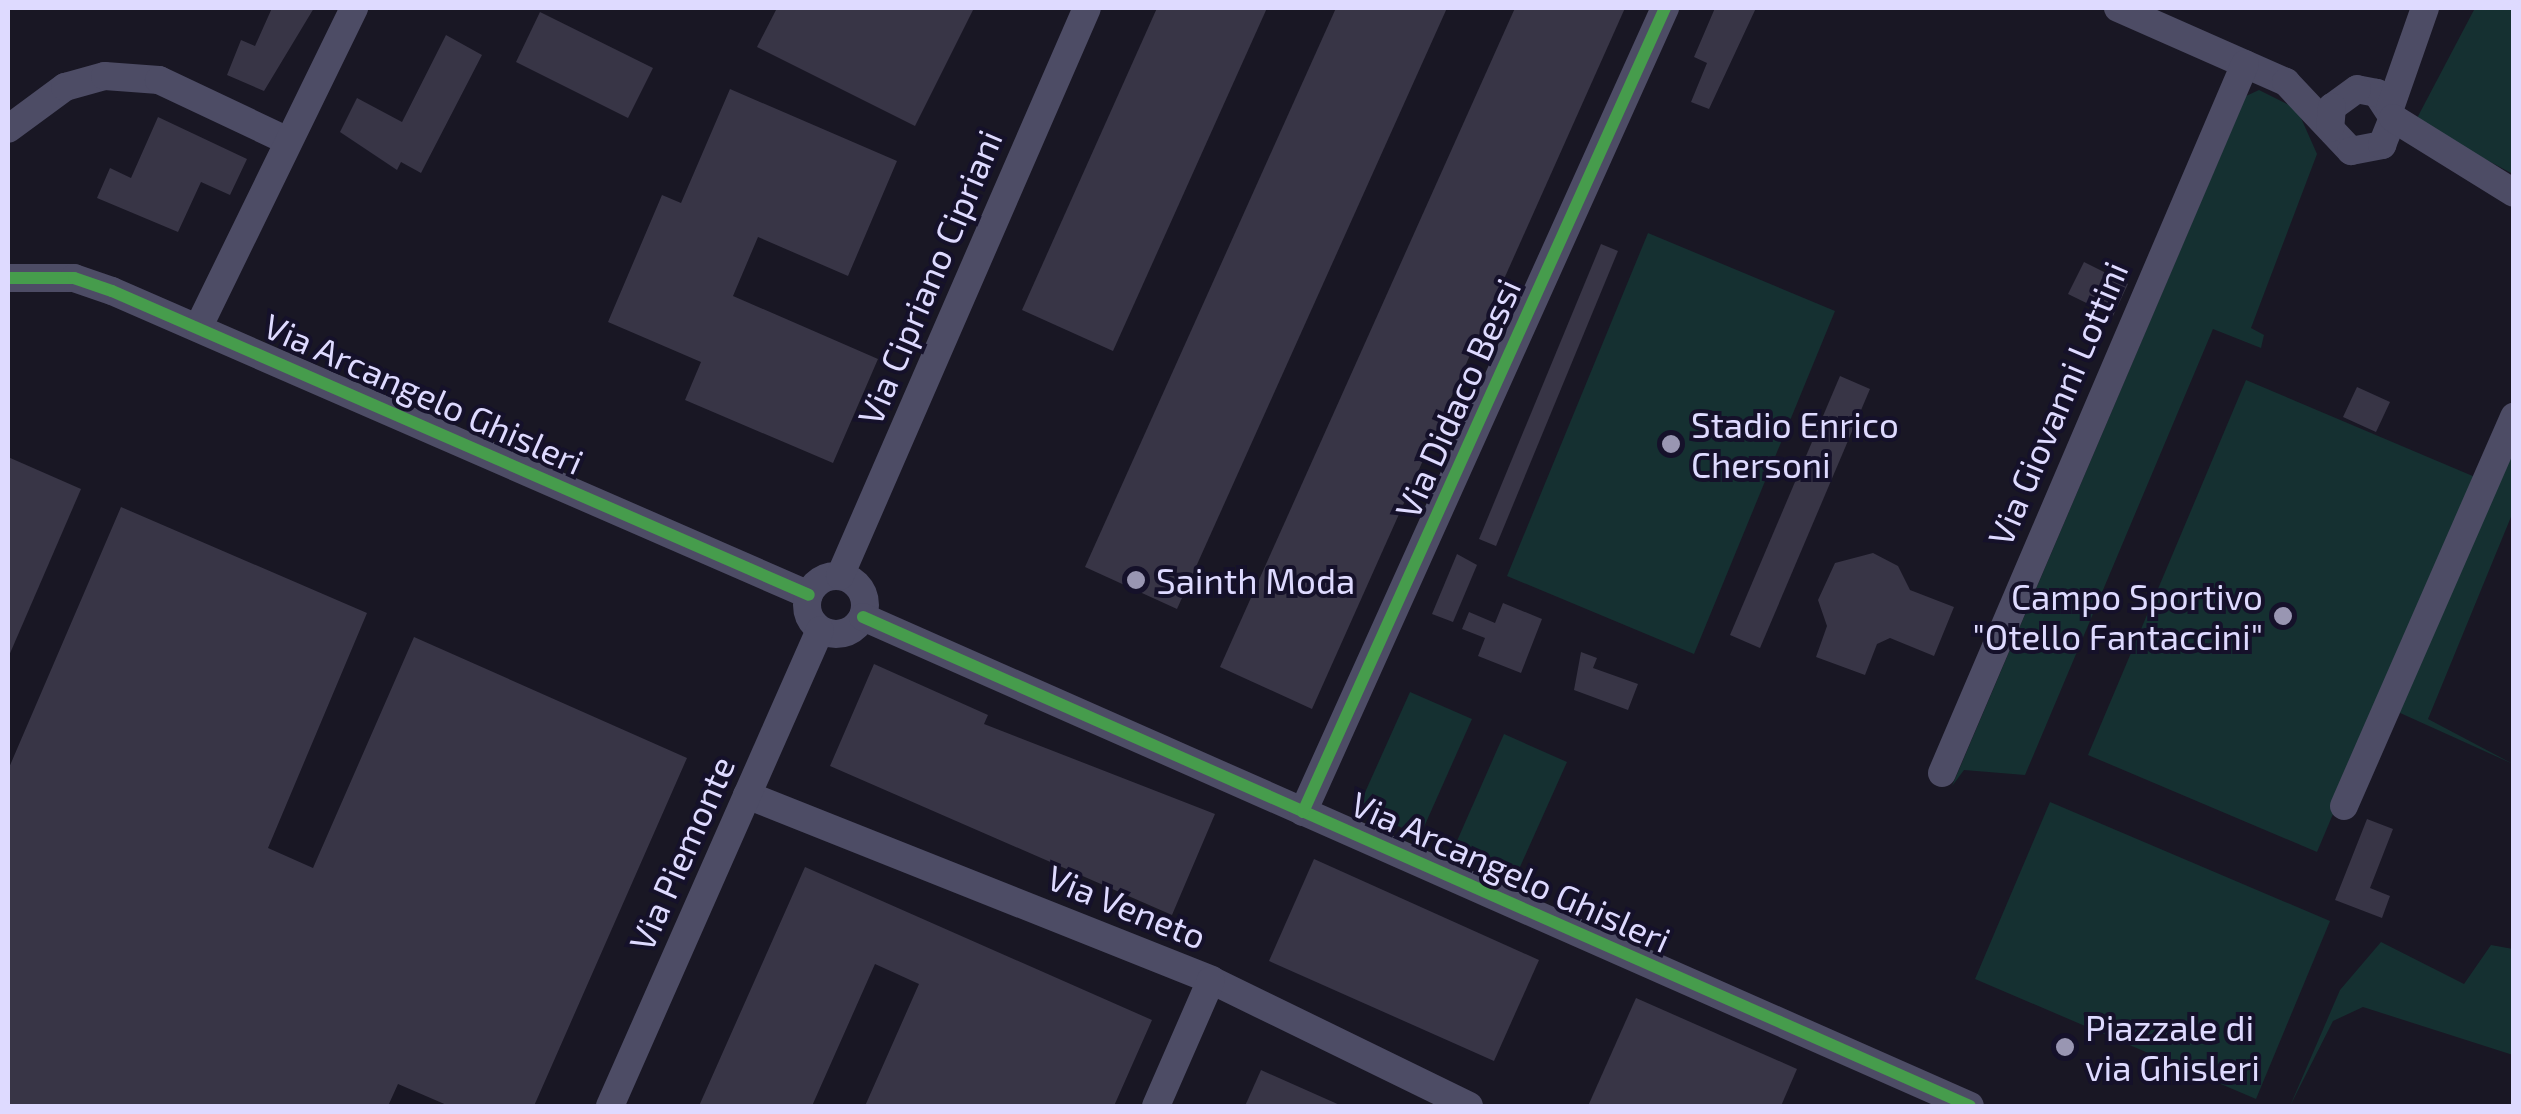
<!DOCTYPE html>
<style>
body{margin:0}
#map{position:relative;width:2521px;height:1114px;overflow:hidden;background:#191724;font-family:"Exo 2",sans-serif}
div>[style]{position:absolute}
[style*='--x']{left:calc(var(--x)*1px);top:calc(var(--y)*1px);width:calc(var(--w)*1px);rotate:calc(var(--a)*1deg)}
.green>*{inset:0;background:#153031}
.building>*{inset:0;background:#383546}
.minor>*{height:28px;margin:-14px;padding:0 14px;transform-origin:14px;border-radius:14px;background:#4d4c65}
.minor>.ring{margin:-14px;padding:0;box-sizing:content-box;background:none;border:28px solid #4d4c65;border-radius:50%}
.cycleway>*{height:12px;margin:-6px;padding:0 6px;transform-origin:6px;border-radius:6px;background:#469c4c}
.dots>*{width:28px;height:28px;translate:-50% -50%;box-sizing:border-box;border:5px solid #15112a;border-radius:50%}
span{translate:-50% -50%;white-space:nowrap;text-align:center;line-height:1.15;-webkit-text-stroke:8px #15112a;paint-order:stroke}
.street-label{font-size:35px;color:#dedaff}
.poi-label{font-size:35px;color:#dedaff}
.left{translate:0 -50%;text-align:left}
.right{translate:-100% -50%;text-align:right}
.frame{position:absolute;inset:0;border:10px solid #dedaff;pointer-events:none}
</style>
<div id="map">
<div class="green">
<div style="clip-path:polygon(2475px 8px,2513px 8px,2513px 174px,2415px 122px)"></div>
<div style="clip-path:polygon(2259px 90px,2297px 109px,2317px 154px,2251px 328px,2264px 335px,2261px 348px,2213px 329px,2025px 775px,1964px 770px,1952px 786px,2246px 96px)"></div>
<div style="clip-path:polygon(1648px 233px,1835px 311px,1694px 654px,1507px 576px)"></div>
<div style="clip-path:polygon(2246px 380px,2475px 477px,2317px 852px,2088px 755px)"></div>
<div style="clip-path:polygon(2513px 443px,2513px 512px,2428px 719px,2513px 764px,2398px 712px)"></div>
<div style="clip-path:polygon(1410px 692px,1472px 719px,1420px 836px,1358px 808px)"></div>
<div style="clip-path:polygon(1504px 734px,1567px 762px,1515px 878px,1453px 850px)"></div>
<div style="clip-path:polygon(2050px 802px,2330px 921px,2256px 1099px,1975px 979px)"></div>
<div style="clip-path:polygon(2381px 942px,2464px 984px,2491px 945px,2513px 949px,2513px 1055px,2363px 1007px,2333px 1021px,2290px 1106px,2340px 990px)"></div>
</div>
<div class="building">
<div style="clip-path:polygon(272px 8px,314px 8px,264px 91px,227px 75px,241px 40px,255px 46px)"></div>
<div style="clip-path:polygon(777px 8px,974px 8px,915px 126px,757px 47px)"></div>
<div style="clip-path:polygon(1157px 8px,1267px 8px,1113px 351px,1022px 310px)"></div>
<div style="clip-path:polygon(1336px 8px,1447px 8px,1177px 609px,1085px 567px)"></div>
<div style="clip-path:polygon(1515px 8px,1625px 8px,1312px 709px,1220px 667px)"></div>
<div style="clip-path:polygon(1715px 8px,1756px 8px,1709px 109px,1691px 102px,1707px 63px,1694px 57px)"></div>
<div style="clip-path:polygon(540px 12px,653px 68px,628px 118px,516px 62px)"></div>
<div style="clip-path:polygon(446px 35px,482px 55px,421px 173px,401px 162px,397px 170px,340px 132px,357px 98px,402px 122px)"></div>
<div style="clip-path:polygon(730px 89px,897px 161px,848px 276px,758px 237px,733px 296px,878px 359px,833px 463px,685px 400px,701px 362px,608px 322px,662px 195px,681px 203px)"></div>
<div style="clip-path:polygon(158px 117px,247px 159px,230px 195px,201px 182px,178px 232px,97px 198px,110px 168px,131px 178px)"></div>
<div style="clip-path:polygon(1601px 244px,1618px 251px,1496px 546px,1479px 539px)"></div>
<div style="clip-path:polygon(2084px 262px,2128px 284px,2113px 316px,2068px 294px)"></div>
<div style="clip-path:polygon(1840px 376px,1870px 389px,1760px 648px,1730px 635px)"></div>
<div style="clip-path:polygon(2357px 387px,2390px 402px,2376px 432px,2343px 417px)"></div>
<div style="clip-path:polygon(8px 457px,81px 489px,8px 658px)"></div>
<div style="clip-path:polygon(121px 507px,367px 613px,268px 848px,313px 868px,414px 637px,687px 758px,534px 1106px,449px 1106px,398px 1084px,388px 1106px,8px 1106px,8px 770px)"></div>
<div style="clip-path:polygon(1873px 553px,1898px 566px,1910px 590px,1954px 607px,1934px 656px,1890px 638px,1877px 644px,1865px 675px,1816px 657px,1827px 626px,1818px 600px,1835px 563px)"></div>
<div style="clip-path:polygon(1457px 554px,1477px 565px,1453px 622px,1432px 614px)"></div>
<div style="clip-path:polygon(1503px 603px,1542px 619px,1521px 673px,1478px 656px,1485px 638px,1462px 629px,1469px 612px,1495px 623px)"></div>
<div style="clip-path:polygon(1581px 652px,1597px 658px,1593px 668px,1638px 684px,1628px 710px,1574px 690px)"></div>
<div style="clip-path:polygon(874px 664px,988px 715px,984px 724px,1215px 814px,1172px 915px,830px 766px)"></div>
<div style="clip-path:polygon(2367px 819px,2393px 829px,2370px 888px,2390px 896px,2382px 918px,2335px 900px)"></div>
<div style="clip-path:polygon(1314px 859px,1539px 960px,1494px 1061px,1269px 961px)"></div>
<div style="clip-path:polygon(805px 867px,1152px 1020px,1114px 1106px,865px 1106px,919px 984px,875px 964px,812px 1106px,699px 1106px)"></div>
<div style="clip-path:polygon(1636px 998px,1797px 1069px,1781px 1106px,1588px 1106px)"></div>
<div style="clip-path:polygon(1261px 1070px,1342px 1106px,1245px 1106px)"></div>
</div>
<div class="minor">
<div style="--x:2118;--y:8;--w:184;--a:23.8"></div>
<div style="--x:2286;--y:82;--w:95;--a:46.7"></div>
<div style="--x:2351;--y:151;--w:32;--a:-11"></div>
<div style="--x:2382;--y:145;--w:29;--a:-68"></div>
<div style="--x:2393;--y:118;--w:30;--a:-123"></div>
<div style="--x:2377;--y:93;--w:20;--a:-169"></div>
<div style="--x:2357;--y:89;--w:31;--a:144"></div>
<div style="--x:2332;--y:107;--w:21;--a:95"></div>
<div style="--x:2390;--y:108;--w:106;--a:-70.7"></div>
<div style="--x:2393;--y:118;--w:142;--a:31.8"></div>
<div style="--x:8;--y:129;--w:71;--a:-36.4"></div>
<div style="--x:65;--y:87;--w:41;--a:-15.4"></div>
<div style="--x:105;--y:76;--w:54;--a:4.2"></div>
<div style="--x:159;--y:80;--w:140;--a:25.3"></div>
<div style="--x:8;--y:278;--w:66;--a:0"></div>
<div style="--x:74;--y:278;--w:40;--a:18.9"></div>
<div style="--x:112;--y:291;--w:760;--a:23.56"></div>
<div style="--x:199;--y:326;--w:354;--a:-64"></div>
<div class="ring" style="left:807px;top:576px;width:30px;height:30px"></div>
<div style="--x:840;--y:576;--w:619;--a:-66.5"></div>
<div style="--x:863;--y:617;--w:1210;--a:23.83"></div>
<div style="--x:1942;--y:773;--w:771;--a:-66.86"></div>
<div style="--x:747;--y:795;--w:500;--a:21.7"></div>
<div style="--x:1211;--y:980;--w:287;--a:26"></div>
<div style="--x:2344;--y:806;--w:425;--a:-66.4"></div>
<div style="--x:1303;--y:812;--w:882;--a:-65.76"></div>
<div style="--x:610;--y:1106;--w:520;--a:-66.19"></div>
<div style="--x:1156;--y:1106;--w:137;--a:-66.4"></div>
</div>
<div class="cycleway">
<div style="--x:8;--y:278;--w:66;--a:0"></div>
<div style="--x:74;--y:278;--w:40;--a:18.9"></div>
<div style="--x:112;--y:291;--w:760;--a:23.56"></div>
<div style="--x:863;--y:617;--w:1210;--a:23.83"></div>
<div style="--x:1303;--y:812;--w:882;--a:-65.76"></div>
</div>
<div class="dots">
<div style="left:1671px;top:444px;background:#9996b2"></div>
<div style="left:1136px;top:580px;background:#9996b2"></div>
<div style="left:2283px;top:616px;background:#9996b2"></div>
<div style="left:2065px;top:1047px;background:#9996b2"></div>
</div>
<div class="street-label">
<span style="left:929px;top:277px;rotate:-67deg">Via Cipriano Cipriani</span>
<span style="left:424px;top:393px;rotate:24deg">Via Arcangelo Ghisleri</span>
<span style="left:1457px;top:398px;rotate:-66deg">Via Didaco Bessi</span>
<span style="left:2057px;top:403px;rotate:-67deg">Via Giovanni Lottini</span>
<span style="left:681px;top:853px;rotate:-66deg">Via Piemonte</span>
<span style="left:1511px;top:871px;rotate:24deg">Via Arcangelo Ghisleri</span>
<span style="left:1127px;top:906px;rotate:22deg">Via Veneto</span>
</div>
<div class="poi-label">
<span class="left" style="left:1691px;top:444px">Stadio Enrico<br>Chersoni</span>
<span class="left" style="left:1156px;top:580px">Sainth Moda</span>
<span class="right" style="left:2263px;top:616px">Campo Sportivo<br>"Otello Fantaccini"</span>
<span class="left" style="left:2085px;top:1047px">Piazzale di<br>via Ghisleri</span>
</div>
<div class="frame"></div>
</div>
